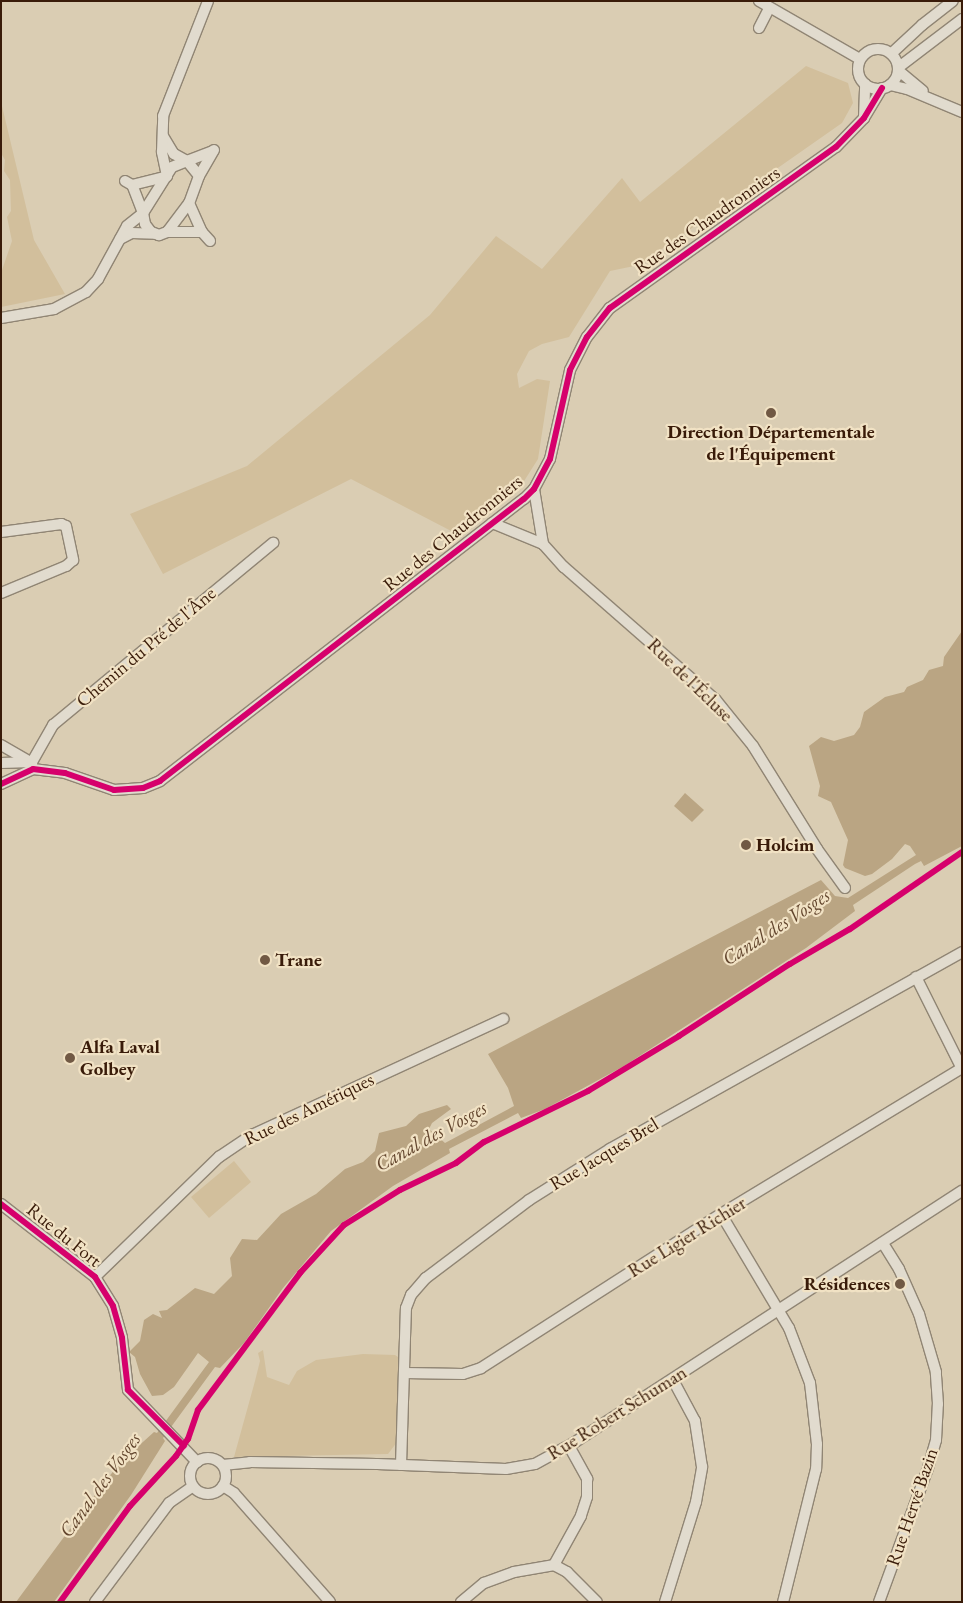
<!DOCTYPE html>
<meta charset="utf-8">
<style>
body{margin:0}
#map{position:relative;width:963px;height:1603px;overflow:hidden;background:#dacdb3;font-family:"EB Garamond",serif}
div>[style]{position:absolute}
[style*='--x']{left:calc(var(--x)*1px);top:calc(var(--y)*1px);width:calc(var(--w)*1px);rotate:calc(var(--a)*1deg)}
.green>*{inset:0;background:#d2bf9c}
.water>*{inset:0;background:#baa583}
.roads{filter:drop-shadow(1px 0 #908574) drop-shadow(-1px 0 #908574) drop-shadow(0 1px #908574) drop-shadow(0 -1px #908574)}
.minor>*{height:10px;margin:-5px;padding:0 5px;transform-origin:5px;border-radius:5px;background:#e1dbce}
.minor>.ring{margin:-5px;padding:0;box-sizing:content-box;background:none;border:10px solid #e1dbce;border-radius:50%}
.cycleway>*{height:6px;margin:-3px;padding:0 3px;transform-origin:3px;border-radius:3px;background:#d6006c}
.dots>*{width:14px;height:14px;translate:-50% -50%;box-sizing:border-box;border:2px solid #f1e2c4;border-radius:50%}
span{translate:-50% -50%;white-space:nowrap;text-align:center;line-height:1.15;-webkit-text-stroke:4.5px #f1e2c4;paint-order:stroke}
.street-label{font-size:19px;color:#391b09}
.poi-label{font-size:19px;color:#391b09;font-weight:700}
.left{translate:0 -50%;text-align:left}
.right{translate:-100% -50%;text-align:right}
.water-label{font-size:20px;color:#62452d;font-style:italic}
.frame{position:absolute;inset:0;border:2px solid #391b09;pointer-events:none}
</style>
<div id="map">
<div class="green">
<div style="clip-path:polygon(806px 66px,848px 83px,853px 103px,842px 123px,639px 265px,610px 271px,569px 337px,542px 344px,529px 351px,517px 374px,519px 388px,537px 379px,550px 381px,538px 459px,519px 489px,457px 534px,351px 479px,163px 574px,130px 514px,247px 466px,430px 315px,496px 236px,542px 269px,622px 178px,640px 202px)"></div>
<div style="clip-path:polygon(1px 102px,34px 240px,65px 294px,1px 307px,1px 273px,12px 241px,7px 217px,11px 211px,10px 180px,4px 171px,5px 160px,1px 153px)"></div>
<div style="clip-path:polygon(234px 1161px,251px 1182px,209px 1218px,191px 1197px)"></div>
<div style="clip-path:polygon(263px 1350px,267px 1377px,289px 1385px,297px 1371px,316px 1360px,363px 1354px,395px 1355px,398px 1357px,397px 1442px,388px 1454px,234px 1457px,255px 1381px,260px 1361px,258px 1353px)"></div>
</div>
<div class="water">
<div style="clip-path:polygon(962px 631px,962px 846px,924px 866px,921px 861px,915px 864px,853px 905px,855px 911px,806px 948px,624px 1066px,545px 1109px,521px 1118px,518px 1113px,449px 1149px,450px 1153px,393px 1186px,331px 1231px,283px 1288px,244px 1343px,220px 1368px,215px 1367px,163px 1438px,165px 1441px,131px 1495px,54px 1602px,16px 1602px,106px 1480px,123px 1460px,154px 1432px,157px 1433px,209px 1362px,198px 1353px,174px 1387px,163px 1395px,152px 1396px,140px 1374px,135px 1357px,129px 1352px,140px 1341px,144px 1320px,153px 1314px,162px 1318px,159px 1311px,167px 1310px,195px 1288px,214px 1294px,232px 1276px,230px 1258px,242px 1239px,257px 1240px,281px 1214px,316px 1194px,345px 1169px,363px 1162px,375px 1151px,379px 1133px,406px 1126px,419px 1114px,447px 1105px,451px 1109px,432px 1123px,429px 1129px,445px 1143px,514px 1106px,508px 1088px,488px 1054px,821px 880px,835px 896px,848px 898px,916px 855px,910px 846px,905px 844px,892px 859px,872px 874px,865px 876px,845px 868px,843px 865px,848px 840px,831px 802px,818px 796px,820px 786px,809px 746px,821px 737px,834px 741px,854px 735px,860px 727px,864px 712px,885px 697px,904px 692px,907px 687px,923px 680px,929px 670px,943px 666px,944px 657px)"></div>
<div style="clip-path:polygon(685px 793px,704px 810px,692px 822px,674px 806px)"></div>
</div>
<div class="roads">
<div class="minor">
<div style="--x:759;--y:1;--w:116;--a:29.9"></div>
<div style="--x:759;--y:28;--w:22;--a:-63"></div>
<div class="ring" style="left:858px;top:49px;width:30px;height:30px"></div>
<div style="--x:892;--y:53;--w:41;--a:-43"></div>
<div style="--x:922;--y:25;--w:39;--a:-38"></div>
<div style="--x:899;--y:67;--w:79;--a:-37.3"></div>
<div style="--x:899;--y:71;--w:31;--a:40"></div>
<div style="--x:890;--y:85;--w:17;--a:13"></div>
<div style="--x:907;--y:89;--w:60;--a:22.7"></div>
<div style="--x:864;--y:118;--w:34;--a:-88"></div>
<div style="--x:163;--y:136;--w:21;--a:59"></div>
<div style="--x:174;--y:154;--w:15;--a:28"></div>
<div style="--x:187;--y:161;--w:28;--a:-21"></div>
<div style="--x:187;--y:161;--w:19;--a:51"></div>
<div style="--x:199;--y:176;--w:29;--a:110"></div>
<div style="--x:189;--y:203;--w:36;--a:127"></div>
<div style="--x:167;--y:232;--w:9;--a:159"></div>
<div style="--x:159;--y:235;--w:9;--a:-159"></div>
<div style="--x:151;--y:232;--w:10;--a:-127"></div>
<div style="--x:145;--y:224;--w:11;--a:-100"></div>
<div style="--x:143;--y:213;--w:54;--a:-57.8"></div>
<div style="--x:172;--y:167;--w:16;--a:-22"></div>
<div style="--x:199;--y:176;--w:30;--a:-60"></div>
<div style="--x:132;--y:185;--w:36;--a:-14"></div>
<div style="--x:167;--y:176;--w:25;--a:-102"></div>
<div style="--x:162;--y:152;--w:36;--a:-88"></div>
<div style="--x:163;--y:116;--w:123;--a:-68.6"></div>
<div style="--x:189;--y:203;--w:32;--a:66"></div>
<div style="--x:202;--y:232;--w:12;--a:48"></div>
<div style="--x:167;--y:232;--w:35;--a:0"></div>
<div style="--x:120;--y:239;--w:13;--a:-27"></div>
<div style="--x:132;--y:233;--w:23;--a:2"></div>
<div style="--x:1;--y:318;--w:54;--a:-9.6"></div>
<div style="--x:54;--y:309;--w:36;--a:-28"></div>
<div style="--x:86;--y:292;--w:18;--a:-47"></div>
<div style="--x:98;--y:279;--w:60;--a:-61.3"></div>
<div style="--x:127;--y:226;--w:21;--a:-39"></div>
<div style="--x:143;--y:213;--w:30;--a:-111"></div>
<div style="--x:132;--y:185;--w:8;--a:-150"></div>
<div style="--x:534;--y:489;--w:56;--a:80.7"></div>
<div style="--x:492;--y:523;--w:55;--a:22.4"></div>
<div style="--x:543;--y:544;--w:31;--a:48"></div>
<div style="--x:564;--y:567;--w:201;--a:41.2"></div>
<div style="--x:715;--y:699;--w:60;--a:51"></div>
<div style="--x:753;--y:746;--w:121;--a:58.1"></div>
<div style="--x:817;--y:849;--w:48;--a:54.3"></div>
<div style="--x:1;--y:532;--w:61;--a:-7.6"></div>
<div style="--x:61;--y:524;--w:5;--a:22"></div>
<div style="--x:66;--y:526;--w:35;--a:78"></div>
<div style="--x:73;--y:560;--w:9;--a:139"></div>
<div style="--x:66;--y:566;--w:70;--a:157.4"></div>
<div style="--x:1;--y:745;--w:36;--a:30"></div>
<div style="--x:1;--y:763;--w:31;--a:-2"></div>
<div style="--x:32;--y:762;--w:43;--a:-60.4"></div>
<div style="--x:53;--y:725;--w:286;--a:-39.6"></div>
<div style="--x:1;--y:784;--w:35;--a:-25"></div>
<div style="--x:33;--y:769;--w:32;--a:7"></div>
<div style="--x:65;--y:773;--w:52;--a:19.1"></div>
<div style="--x:114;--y:790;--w:29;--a:-4"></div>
<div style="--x:143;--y:788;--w:18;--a:-22"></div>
<div style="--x:160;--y:781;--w:460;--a:-37.8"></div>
<div style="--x:524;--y:499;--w:14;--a:-45"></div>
<div style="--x:534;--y:489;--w:34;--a:-62"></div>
<div style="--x:550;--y:459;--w:91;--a:-77.3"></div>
<div style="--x:570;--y:370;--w:37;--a:-63"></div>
<div style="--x:587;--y:337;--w:37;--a:-52"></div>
<div style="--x:610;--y:308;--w:277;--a:-35.5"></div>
<div style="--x:836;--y:147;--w:40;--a:-46"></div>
<div style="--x:864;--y:118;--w:35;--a:-59"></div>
<div style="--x:916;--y:977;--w:103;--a:63.4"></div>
<div style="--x:1;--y:1204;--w:119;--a:37.8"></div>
<div style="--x:95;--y:1277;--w:34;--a:58"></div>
<div style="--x:113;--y:1306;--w:33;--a:74"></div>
<div style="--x:122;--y:1338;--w:52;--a:83.4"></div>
<div style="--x:128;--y:1390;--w:100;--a:46.2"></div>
<div style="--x:721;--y:1214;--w:133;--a:59.2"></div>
<div style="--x:789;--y:1328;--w:59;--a:69.1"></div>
<div style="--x:810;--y:1383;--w:61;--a:83.5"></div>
<div style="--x:817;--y:1444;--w:25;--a:92"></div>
<div style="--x:816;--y:1469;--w:137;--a:103.9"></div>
<div style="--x:95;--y:1277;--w:173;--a:-44.1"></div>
<div style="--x:219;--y:1157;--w:40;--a:-34"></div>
<div style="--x:252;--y:1135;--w:277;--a:-24.8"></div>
<div style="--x:405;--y:1373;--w:58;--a:1"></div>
<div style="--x:463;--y:1374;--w:19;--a:-18"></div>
<div style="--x:481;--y:1368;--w:285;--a:-32.7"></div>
<div style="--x:721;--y:1214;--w:282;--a:-31.2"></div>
<div style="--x:569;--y:1446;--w:38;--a:61"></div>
<div style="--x:587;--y:1479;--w:18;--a:90"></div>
<div style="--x:587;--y:1497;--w:20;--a:108"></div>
<div style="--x:581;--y:1516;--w:56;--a:118.9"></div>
<div style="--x:554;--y:1565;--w:15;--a:28"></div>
<div style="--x:567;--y:1572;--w:42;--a:45"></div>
<div class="ring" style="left:190px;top:1458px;width:26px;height:26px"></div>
<div style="--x:223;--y:1465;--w:27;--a:-6"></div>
<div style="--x:250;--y:1462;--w:127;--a:0.9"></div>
<div style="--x:377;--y:1464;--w:129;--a:2.2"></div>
<div style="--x:506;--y:1469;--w:29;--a:-10"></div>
<div style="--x:535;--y:1464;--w:46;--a:-28.8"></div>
<div style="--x:575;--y:1442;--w:461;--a:-33"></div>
<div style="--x:401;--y:1465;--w:157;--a:-88.2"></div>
<div style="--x:406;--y:1308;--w:14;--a:-69"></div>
<div style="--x:411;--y:1295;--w:23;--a:-49"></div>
<div style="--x:426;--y:1278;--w:129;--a:-37.1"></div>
<div style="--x:529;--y:1200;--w:96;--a:-32.2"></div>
<div style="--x:610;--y:1149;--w:403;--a:-29.2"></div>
<div style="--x:223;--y:1486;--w:13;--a:32"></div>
<div style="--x:234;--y:1493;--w:145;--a:48.6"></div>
<div style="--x:95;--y:1602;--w:124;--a:-53.2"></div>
<div style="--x:169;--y:1503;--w:29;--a:-35"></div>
<div style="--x:461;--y:1602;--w:30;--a:-40"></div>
<div style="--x:484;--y:1583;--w:32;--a:-20"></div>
<div style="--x:514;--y:1572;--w:41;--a:-9.9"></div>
<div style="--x:665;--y:1602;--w:105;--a:-72.8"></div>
<div style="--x:696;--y:1502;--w:36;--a:-80"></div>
<div style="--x:702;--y:1467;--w:47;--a:-98.7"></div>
<div style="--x:695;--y:1421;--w:47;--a:-118.2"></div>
<div style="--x:879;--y:1602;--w:143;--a:-69.9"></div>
<div style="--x:928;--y:1468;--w:29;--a:-74"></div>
<div style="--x:936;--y:1440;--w:36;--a:-87"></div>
<div style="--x:938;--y:1404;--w:32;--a:-94"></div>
<div style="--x:936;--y:1372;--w:60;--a:-106.3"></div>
<div style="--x:919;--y:1314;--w:49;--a:-114"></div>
<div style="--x:899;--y:1269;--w:31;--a:-122"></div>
</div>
</div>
<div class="cycleway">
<div style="--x:1;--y:784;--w:35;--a:-25"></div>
<div style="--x:33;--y:769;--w:32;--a:7"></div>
<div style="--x:65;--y:773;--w:52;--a:19.1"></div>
<div style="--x:114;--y:790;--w:29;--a:-4"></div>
<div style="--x:143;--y:788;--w:18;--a:-22"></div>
<div style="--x:160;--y:781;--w:460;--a:-37.8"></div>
<div style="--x:524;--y:499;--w:14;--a:-45"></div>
<div style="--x:534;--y:489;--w:34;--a:-62"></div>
<div style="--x:550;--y:459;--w:91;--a:-77.3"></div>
<div style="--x:570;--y:370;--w:37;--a:-63"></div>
<div style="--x:587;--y:337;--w:37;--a:-52"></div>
<div style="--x:610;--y:308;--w:277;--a:-35.5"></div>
<div style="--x:836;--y:147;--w:40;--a:-46"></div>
<div style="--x:864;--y:118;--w:35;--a:-59"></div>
<div style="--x:1;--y:1204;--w:119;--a:37.8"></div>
<div style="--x:95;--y:1277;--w:34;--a:58"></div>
<div style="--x:113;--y:1306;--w:33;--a:74"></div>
<div style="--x:122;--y:1338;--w:52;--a:83.4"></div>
<div style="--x:128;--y:1390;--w:79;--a:45"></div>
<div style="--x:60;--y:1602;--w:119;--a:-53.9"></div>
<div style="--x:130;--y:1506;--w:68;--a:-47.4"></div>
<div style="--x:176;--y:1456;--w:21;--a:-55"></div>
<div style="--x:188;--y:1439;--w:31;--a:-71"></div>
<div style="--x:198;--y:1410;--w:171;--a:-53.3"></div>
<div style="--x:300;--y:1273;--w:65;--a:-47.5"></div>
<div style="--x:344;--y:1225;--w:66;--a:-32"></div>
<div style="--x:400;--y:1190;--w:62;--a:-25.7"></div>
<div style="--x:456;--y:1163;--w:35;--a:-37"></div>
<div style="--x:484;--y:1142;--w:116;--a:-26.1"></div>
<div style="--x:588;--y:1091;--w:106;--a:-31.1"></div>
<div style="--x:679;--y:1036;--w:132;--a:-33"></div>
<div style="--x:790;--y:964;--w:69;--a:-30.3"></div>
<div style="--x:850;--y:929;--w:136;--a:-34.5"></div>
</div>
<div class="dots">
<div style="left:771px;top:413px;background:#715944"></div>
<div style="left:746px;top:845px;background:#715944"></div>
<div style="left:265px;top:960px;background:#715944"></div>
<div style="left:70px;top:1058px;background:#715944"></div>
<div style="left:900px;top:1284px;background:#715944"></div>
</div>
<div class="street-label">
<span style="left:707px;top:220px;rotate:-35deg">Rue des Chaudronniers</span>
<span style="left:453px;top:533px;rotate:-39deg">Rue des Chaudronniers</span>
<span style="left:146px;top:647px;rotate:-40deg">Chemin du Pré de l'Âne</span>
<span style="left:690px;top:680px;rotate:44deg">Rue de l'Écluse</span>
<span style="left:309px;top:1109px;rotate:-26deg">Rue des Amériques</span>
<span style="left:604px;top:1154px;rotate:-31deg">Rue Jacques Brel</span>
<span style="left:64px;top:1235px;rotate:39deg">Rue du Fort</span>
<span style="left:687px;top:1237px;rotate:-32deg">Rue Ligier Richier</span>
<span style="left:617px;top:1413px;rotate:-32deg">Rue Robert Schuman</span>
<span style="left:912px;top:1507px;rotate:-71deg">Rue Hervé Bazin</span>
</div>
<div class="poi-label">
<span style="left:771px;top:443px">Direction Départementale<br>de l'Équipement</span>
<span class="left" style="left:756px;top:845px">Holcim</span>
<span class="left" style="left:275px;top:960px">Trane</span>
<span class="left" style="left:80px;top:1058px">Alfa Laval<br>Golbey</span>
<span class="right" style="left:890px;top:1284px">Résidences</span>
</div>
<div class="water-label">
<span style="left:776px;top:927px;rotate:-33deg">Canal des Vosges</span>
<span style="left:431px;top:1136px;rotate:-29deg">Canal des Vosges</span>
<span style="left:100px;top:1485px;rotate:-54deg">Canal des Vosges</span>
</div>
<div class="frame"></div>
</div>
